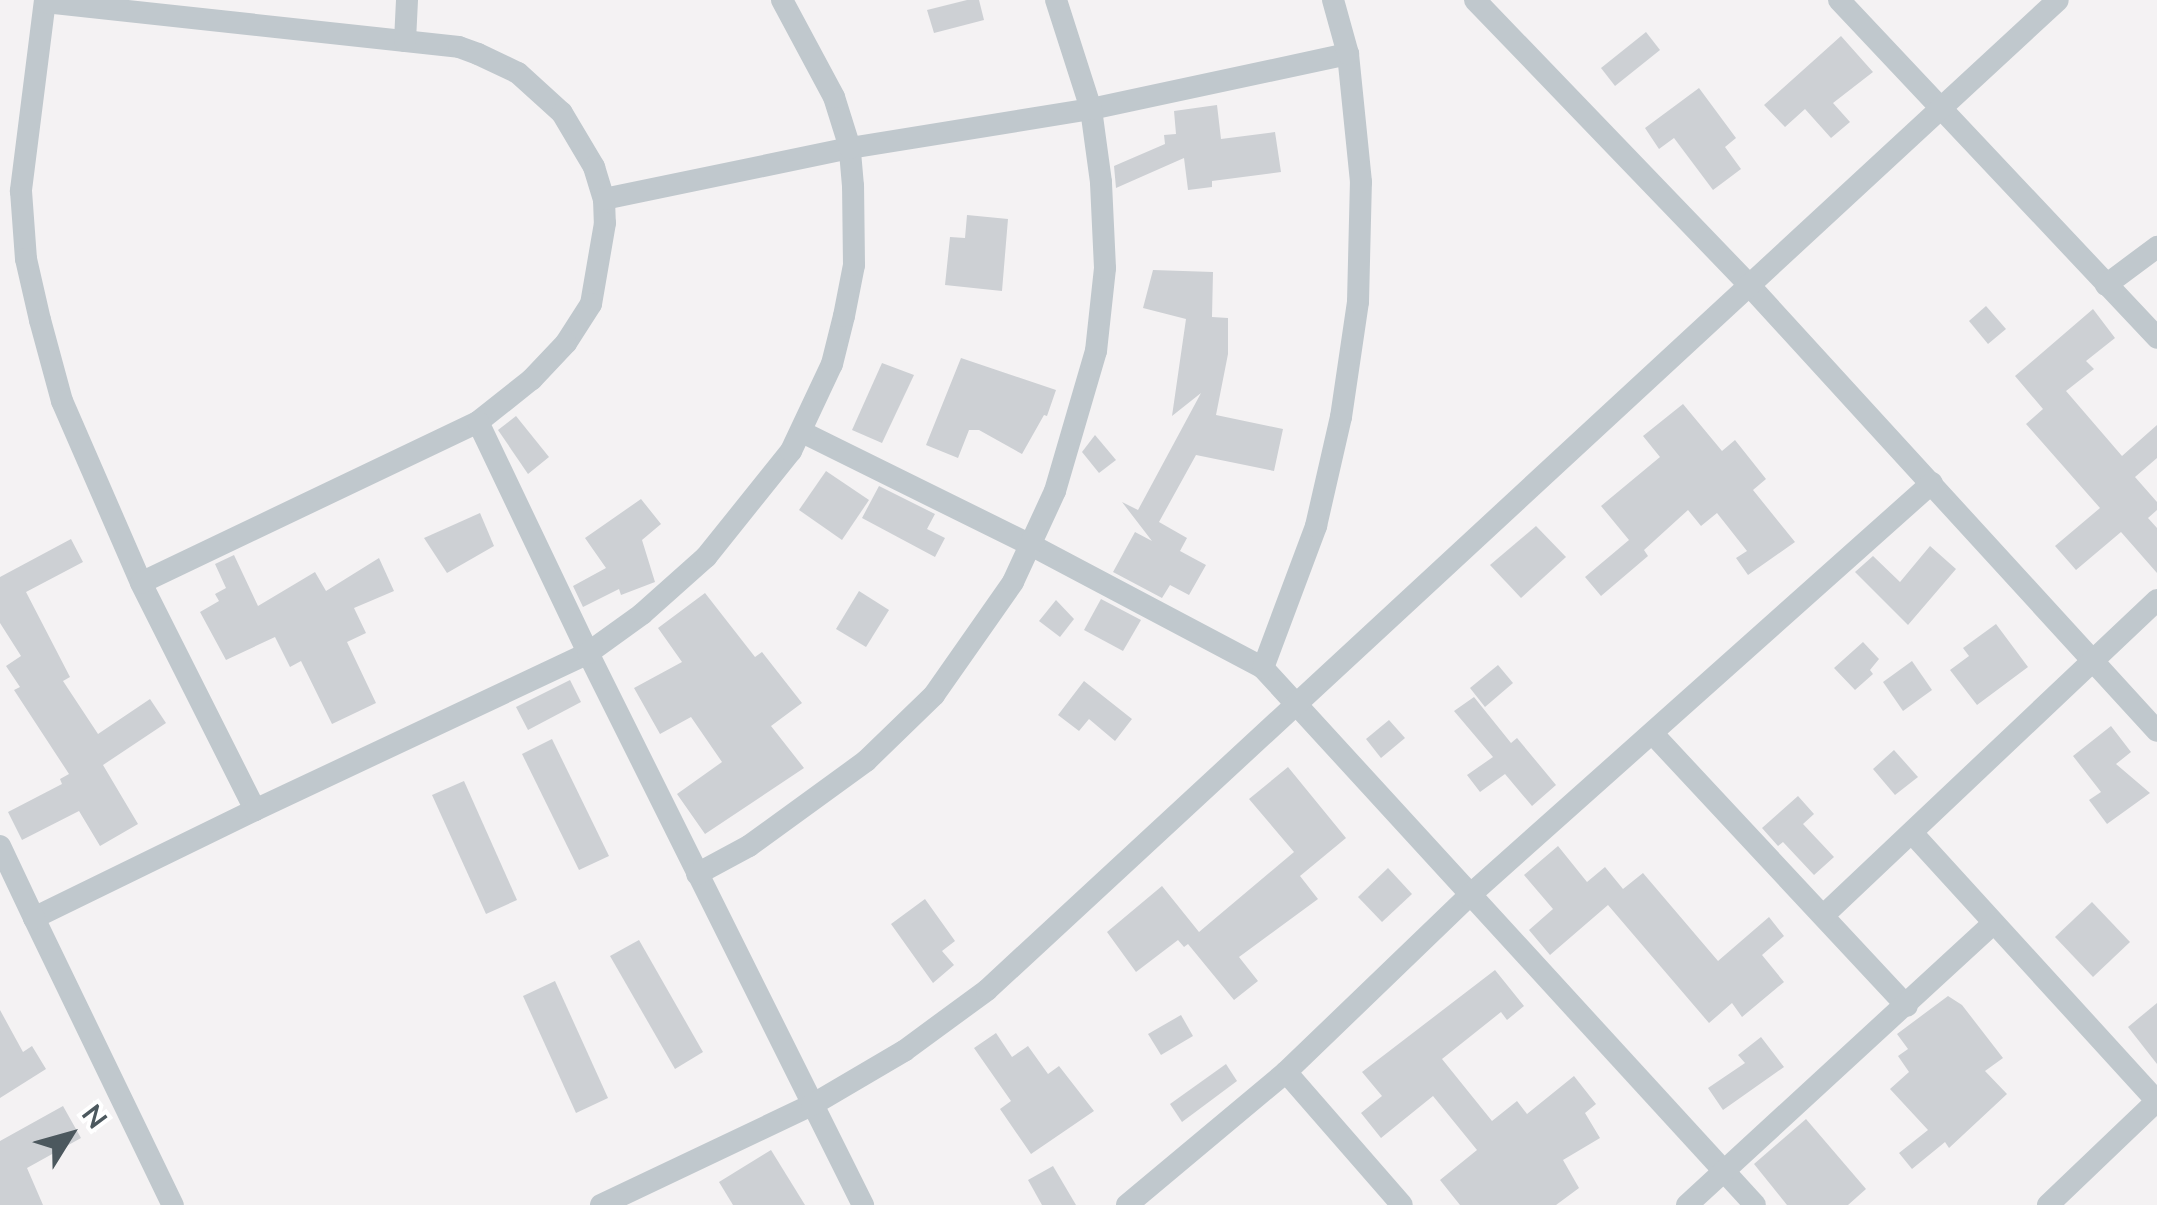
<!DOCTYPE html>
<style>
body{margin:0}
#map{position:relative;width:2157px;height:1205px;overflow:hidden;background:#f4f2f3;font-family:"Nunito Sans",sans-serif}
div>[style]{position:absolute}
[style*='--x']{left:calc(var(--x)*1px);top:calc(var(--y)*1px);width:calc(var(--w)*1px);rotate:calc(var(--a)*1deg)}
.building>*{inset:0;background:#cdd0d4}
.minor>*{height:22px;margin:-11px;padding:0 11px;transform-origin:11px;border-radius:11px;background:#c0c8cd}
span{translate:-50% -50%;white-space:nowrap;text-align:center;line-height:1.15;-webkit-text-stroke:8px #fff;paint-order:stroke}
.north{position:absolute;left:20px;top:1085px;width:100px;height:100px;-webkit-text-stroke:8px #fff;paint-order:stroke;rotate:53deg;font-size:28px;font-weight:700;line-height:40px;text-align:center;color:#4c585e}
.north::after{content:'';display:block;margin:auto;width:35px;height:45px;background:#4c585e;clip-path:polygon(50% 0,100% 100%,50% 72%,0 100%)}
</style>
<div id="map">
<div class="building">
<div style="clip-path:polygon(967px 0,979px 0,984px 20px,934px 33px,927px 10px)"></div>
<div style="clip-path:polygon(1646px 32px,1660px 50px,1615px 86px,1601px 68px)"></div>
<div style="clip-path:polygon(1841px 36px,1873px 72px,1833px 103px,1850px 122px,1831px 138px,1805px 109px,1785px 127px,1764px 105px)"></div>
<div style="clip-path:polygon(1699px 88px,1736px 138px,1725px 147px,1741px 169px,1713px 190px,1674px 138px,1659px 149px,1645px 128px)"></div>
<div style="clip-path:polygon(1217px 105px,1221px 139px,1275px 132px,1281px 172px,1212px 181px,1212px 187px,1188px 190px,1184px 158px,1116px 188px,1114px 166px,1165px 144px,1164px 135px,1176px 134px,1174px 111px)"></div>
<div style="clip-path:polygon(967px 215px,1008px 219px,1002px 291px,945px 285px,950px 237px,965px 238px)"></div>
<div style="clip-path:polygon(1153px 270px,1213px 272px,1212px 317px,1228px 318px,1228px 354px,1216px 415px,1283px 429px,1274px 471px,1196px 455px,1159px 522px,1187px 538px,1180px 551px,1206px 565px,1189px 595px,1170px 585px,1162px 598px,1113px 572px,1135px 532px,1152px 541px,1122px 502px,1138px 510px,1201px 393px,1172px 416px,1186px 319px,1143px 308px)"></div>
<div style="clip-path:polygon(1986px 306px,2006px 329px,1988px 344px,1969px 321px)"></div>
<div style="clip-path:polygon(2093px 309px,2115px 338px,2086px 361px,2094px 369px,2066px 391px,2122px 456px,2157px 425px,2157px 458px,2135px 477px,2157px 502px,2157px 510px,2148px 518px,2157px 528px,2157px 573px,2121px 532px,2076px 570px,2055px 546px,2100px 508px,2026px 424px,2043px 409px,2015px 376px)"></div>
<div style="clip-path:polygon(961px 358px,1056px 390px,1047px 416px,1044px 415px,1022px 454px,979px 430px,969px 430px,958px 458px,926px 445px)"></div>
<div style="clip-path:polygon(882px 363px,914px 375px,882px 443px,852px 430px)"></div>
<div style="clip-path:polygon(1683px 404px,1722px 451px,1735px 440px,1766px 479px,1753px 490px,1795px 542px,1748px 575px,1736px 558px,1747px 551px,1717px 513px,1701px 526px,1688px 510px,1644px 550px,1648px 556px,1601px 596px,1585px 577px,1629px 540px,1601px 506px,1660px 457px,1643px 436px)"></div>
<div style="clip-path:polygon(516px 416px,549px 457px,528px 474px,498px 430px)"></div>
<div style="clip-path:polygon(1095px 435px,1116px 460px,1099px 473px,1082px 452px)"></div>
<div style="clip-path:polygon(826px 471px,869px 500px,842px 540px,799px 510px)"></div>
<div style="clip-path:polygon(879px 486px,935px 514px,927px 529px,945px 538px,935px 557px,862px 518px)"></div>
<div style="clip-path:polygon(641px 499px,661px 524px,642px 540px,655px 582px,621px 595px,619px 589px,583px 607px,573px 586px,606px 568px,585px 538px)"></div>
<div style="clip-path:polygon(480px 513px,494px 546px,447px 573px,424px 538px)"></div>
<div style="clip-path:polygon(1536px 526px,1566px 557px,1521px 598px,1490px 565px)"></div>
<div style="clip-path:polygon(71px 539px,83px 562px,26px 592px,70px 677px,63px 681px,98px 734px,150px 699px,166px 723px,103px 765px,138px 824px,100px 846px,79px 811px,22px 840px,8px 812px,62px 784px,60px 779px,69px 774px,14px 690px,20px 687px,6px 666px,21px 656px,0 623px,0 577px)"></div>
<div style="clip-path:polygon(1930px 546px,1956px 569px,1908px 625px,1855px 572px,1873px 556px,1900px 582px)"></div>
<div style="clip-path:polygon(234px 555px,258px 606px,315px 572px,326px 591px,379px 558px,394px 591px,354px 608px,366px 633px,347px 642px,376px 703px,332px 724px,301px 661px,290px 667px,275px 637px,226px 660px,200px 612px,219px 601px,215px 594px,226px 588px,215px 564px)"></div>
<div style="clip-path:polygon(859px 591px,889px 610px,866px 647px,836px 629px)"></div>
<div style="clip-path:polygon(705px 593px,755px 657px,762px 652px,802px 703px,771px 726px,804px 768px,705px 834px,677px 794px,722px 762px,691px 717px,660px 734px,634px 688px,682px 662px,658px 628px)"></div>
<div style="clip-path:polygon(1101px 599px,1141px 620px,1123px 651px,1084px 630px)"></div>
<div style="clip-path:polygon(1056px 600px,1074px 619px,1060px 637px,1039px 621px)"></div>
<div style="clip-path:polygon(1996px 624px,2028px 667px,1977px 705px,1950px 670px,1969px 656px,1963px 648px)"></div>
<div style="clip-path:polygon(1863px 642px,1879px 659px,1870px 670px,1873px 674px,1855px 690px,1834px 668px)"></div>
<div style="clip-path:polygon(1912px 661px,1932px 690px,1903px 711px,1883px 682px)"></div>
<div style="clip-path:polygon(1498px 665px,1513px 683px,1485px 707px,1470px 688px)"></div>
<div style="clip-path:polygon(570px 680px,581px 702px,528px 730px,516px 707px)"></div>
<div style="clip-path:polygon(1084px 681px,1132px 719px,1115px 741px,1089px 719px,1079px 731px,1058px 715px)"></div>
<div style="clip-path:polygon(1474px 697px,1511px 743px,1517px 738px,1556px 785px,1532px 806px,1505px 774px,1480px 792px,1467px 775px,1493px 757px,1454px 711px)"></div>
<div style="clip-path:polygon(1389px 720px,1405px 738px,1381px 758px,1366px 739px)"></div>
<div style="clip-path:polygon(2111px 726px,2131px 752px,2116px 764px,2150px 793px,2107px 824px,2089px 800px,2101px 792px,2073px 756px)"></div>
<div style="clip-path:polygon(552px 739px,609px 856px,579px 870px,522px 754px)"></div>
<div style="clip-path:polygon(1894px 750px,1918px 777px,1895px 795px,1873px 769px)"></div>
<div style="clip-path:polygon(1288px 767px,1346px 838px,1300px 876px,1318px 899px,1239px 957px,1258px 981px,1234px 1000px,1188px 944px,1184px 947px,1178px 940px,1136px 972px,1107px 932px,1162px 886px,1199px 932px,1294px 852px,1249px 799px)"></div>
<div style="clip-path:polygon(464px 781px,517px 900px,486px 914px,432px 795px)"></div>
<div style="clip-path:polygon(1798px 796px,1814px 814px,1803px 824px,1834px 857px,1814px 875px,1783px 842px,1778px 846px,1762px 828px)"></div>
<div style="clip-path:polygon(1558px 846px,1587px 882px,1605px 867px,1623px 889px,1643px 873px,1718px 961px,1769px 917px,1784px 936px,1762px 955px,1784px 982px,1742px 1017px,1732px 1003px,1709px 1023px,1608px 905px,1550px 955px,1529px 930px,1553px 909px,1524px 875px)"></div>
<div style="clip-path:polygon(1388px 868px,1412px 894px,1382px 922px,1358px 897px)"></div>
<div style="clip-path:polygon(925px 899px,955px 941px,942px 951px,954px 965px,933px 983px,891px 924px)"></div>
<div style="clip-path:polygon(2092px 902px,2130px 942px,2093px 977px,2055px 937px)"></div>
<div style="clip-path:polygon(639px 940px,703px 1052px,675px 1069px,610px 956px)"></div>
<div style="clip-path:polygon(1495px 970px,1524px 1006px,1507px 1020px,1501px 1012px,1442px 1059px,1492px 1121px,1517px 1101px,1527px 1114px,1574px 1076px,1596px 1104px,1585px 1113px,1600px 1138px,1563px 1160px,1579px 1188px,1556px 1205px,1460px 1205px,1440px 1180px,1477px 1150px,1433px 1096px,1381px 1138px,1361px 1113px,1382px 1096px,1362px 1072px)"></div>
<div style="clip-path:polygon(555px 981px,608px 1098px,576px 1113px,523px 996px)"></div>
<div style="clip-path:polygon(1948px 996px,1962px 1005px,2003px 1058px,1985px 1071px,2007px 1094px,1949px 1148px,1945px 1142px,1912px 1169px,1899px 1153px,1928px 1130px,1890px 1089px,1909px 1072px,1898px 1056px,1908px 1049px,1897px 1034px)"></div>
<div style="clip-path:polygon(2157px 1003px,2157px 1064px,2128px 1027px)"></div>
<div style="clip-path:polygon(0 1010px,23px 1052px,32px 1046px,46px 1069px,0 1098px)"></div>
<div style="clip-path:polygon(1181px 1015px,1193px 1036px,1161px 1055px,1148px 1034px)"></div>
<div style="clip-path:polygon(996px 1033px,1012px 1057px,1028px 1046px,1048px 1074px,1059px 1066px,1094px 1111px,1031px 1154px,1000px 1109px,1011px 1101px,974px 1048px)"></div>
<div style="clip-path:polygon(1761px 1037px,1784px 1067px,1723px 1110px,1708px 1088px,1745px 1063px,1738px 1055px)"></div>
<div style="clip-path:polygon(1226px 1064px,1237px 1081px,1182px 1122px,1170px 1104px)"></div>
<div style="clip-path:polygon(63px 1106px,81px 1138px,27px 1168px,43px 1205px,0 1205px,0 1141px)"></div>
<div style="clip-path:polygon(1806px 1119px,1866px 1189px,1848px 1205px,1787px 1205px,1754px 1164px)"></div>
<div style="clip-path:polygon(771px 1150px,805px 1205px,733px 1205px,719px 1182px)"></div>
<div style="clip-path:polygon(1053px 1166px,1076px 1205px,1042px 1205px,1028px 1180px)"></div>
</div>
<div class="minor">
<div style="--x:45;--y:0;--w:193;--a:97.2"></div>
<div style="--x:21;--y:191;--w:68;--a:85.8"></div>
<div style="--x:26;--y:259;--w:63;--a:77.1"></div>
<div style="--x:40;--y:320;--w:84;--a:74.8"></div>
<div style="--x:62;--y:401;--w:198;--a:66.5"></div>
<div style="--x:141;--y:583;--w:254;--a:63.3"></div>
<div style="--x:255;--y:810;--w:246;--a:154"></div>
<div style="--x:34;--y:918;--w:319;--a:64.2"></div>
<div style="--x:1475;--y:0;--w:395;--a:46.1"></div>
<div style="--x:1749;--y:285;--w:604;--a:47.55"></div>
<div style="--x:1839;--y:0;--w:464;--a:46.7"></div>
<div style="--x:45;--y:2;--w:416;--a:6.2"></div>
<div style="--x:459;--y:47;--w:20;--a:20"></div>
<div style="--x:478;--y:54;--w:44;--a:25.4"></div>
<div style="--x:518;--y:73;--w:59;--a:42.3"></div>
<div style="--x:562;--y:113;--w:63;--a:59.3"></div>
<div style="--x:594;--y:167;--w:34;--a:73"></div>
<div style="--x:604;--y:199;--w:24;--a:88"></div>
<div style="--x:605;--y:223;--w:82;--a:99.8"></div>
<div style="--x:591;--y:304;--w:46;--a:122.7"></div>
<div style="--x:566;--y:343;--w:50;--a:133.4"></div>
<div style="--x:532;--y:379;--w:69;--a:141.5"></div>
<div style="--x:478;--y:422;--w:373;--a:154.5"></div>
<div style="--x:405;--y:41;--w:41;--a:-87.2"></div>
<div style="--x:604;--y:199;--w:251;--a:-11.7"></div>
<div style="--x:850;--y:148;--w:244;--a:-9.2"></div>
<div style="--x:1091;--y:109;--w:263;--a:-12.1"></div>
<div style="--x:2106;--y:285;--w:64;--a:-36.7"></div>
<div style="--x:478;--y:422;--w:256;--a:64.5"></div>
<div style="--x:588;--y:653;--w:617;--a:63.52"></div>
<div style="--x:802;--y:432;--w:255;--a:26.3"></div>
<div style="--x:1031;--y:545;--w:263;--a:27.9"></div>
<div style="--x:1263;--y:668;--w:728;--a:47.5"></div>
<div style="--x:1263;--y:668;--w:152;--a:-69.5"></div>
<div style="--x:1316;--y:526;--w:112;--a:-77.1"></div>
<div style="--x:1341;--y:417;--w:116;--a:-81.6"></div>
<div style="--x:1358;--y:302;--w:120;--a:-88.6"></div>
<div style="--x:1361;--y:182;--w:129;--a:-95.8"></div>
<div style="--x:1348;--y:54;--w:56;--a:-105.5"></div>
<div style="--x:1653;--y:734;--w:372;--a:47"></div>
<div style="--x:255;--y:810;--w:368;--a:-25.2"></div>
<div style="--x:588;--y:653;--w:67;--a:-35.8"></div>
<div style="--x:642;--y:614;--w:86;--a:-41.7"></div>
<div style="--x:706;--y:557;--w:136;--a:-51.3"></div>
<div style="--x:791;--y:451;--w:96;--a:-64.8"></div>
<div style="--x:832;--y:364;--w:49;--a:-76"></div>
<div style="--x:844;--y:316;--w:52;--a:-78.9"></div>
<div style="--x:854;--y:265;--w:79;--a:-90.7"></div>
<div style="--x:853;--y:186;--w:38;--a:-95"></div>
<div style="--x:850;--y:148;--w:53;--a:-107.4"></div>
<div style="--x:834;--y:97;--w:110;--a:-118.2"></div>
<div style="--x:1913;--y:834;--w:362;--a:47.6"></div>
<div style="--x:0;--y:846;--w:80;--a:64.7"></div>
<div style="--x:697;--y:874;--w:59;--a:-28.3"></div>
<div style="--x:749;--y:846;--w:145;--a:-36"></div>
<div style="--x:866;--y:761;--w:95;--a:-44.1"></div>
<div style="--x:934;--y:695;--w:138;--a:-55"></div>
<div style="--x:1013;--y:582;--w:100;--a:-65.2"></div>
<div style="--x:1055;--y:491;--w:146;--a:-73.7"></div>
<div style="--x:1096;--y:351;--w:83;--a:-83.8"></div>
<div style="--x:1105;--y:268;--w:86;--a:-92.7"></div>
<div style="--x:1101;--y:182;--w:74;--a:-97.8"></div>
<div style="--x:1091;--y:109;--w:114;--a:-107.8"></div>
<div style="--x:1825;--y:914;--w:457;--a:-43.4"></div>
<div style="--x:1286;--y:1072;--w:176;--a:48.9"></div>
<div style="--x:601;--y:1205;--w:233;--a:-25.4"></div>
<div style="--x:812;--y:1105;--w:107;--a:-30.4"></div>
<div style="--x:904;--y:1051;--w:103;--a:-36.3"></div>
<div style="--x:987;--y:990;--w:1458;--a:-42.75"></div>
<div style="--x:1127;--y:1205;--w:207;--a:-39.9"></div>
<div style="--x:1286;--y:1072;--w:255;--a:-43.9"></div>
<div style="--x:1470;--y:895;--w:619;--a:-41.73"></div>
<div style="--x:1687;--y:1205;--w:415;--a:-42.6"></div>
<div style="--x:2048;--y:1205;--w:151;--a:-43.7"></div>
</div>
<div class="north">N</div>
</div>
